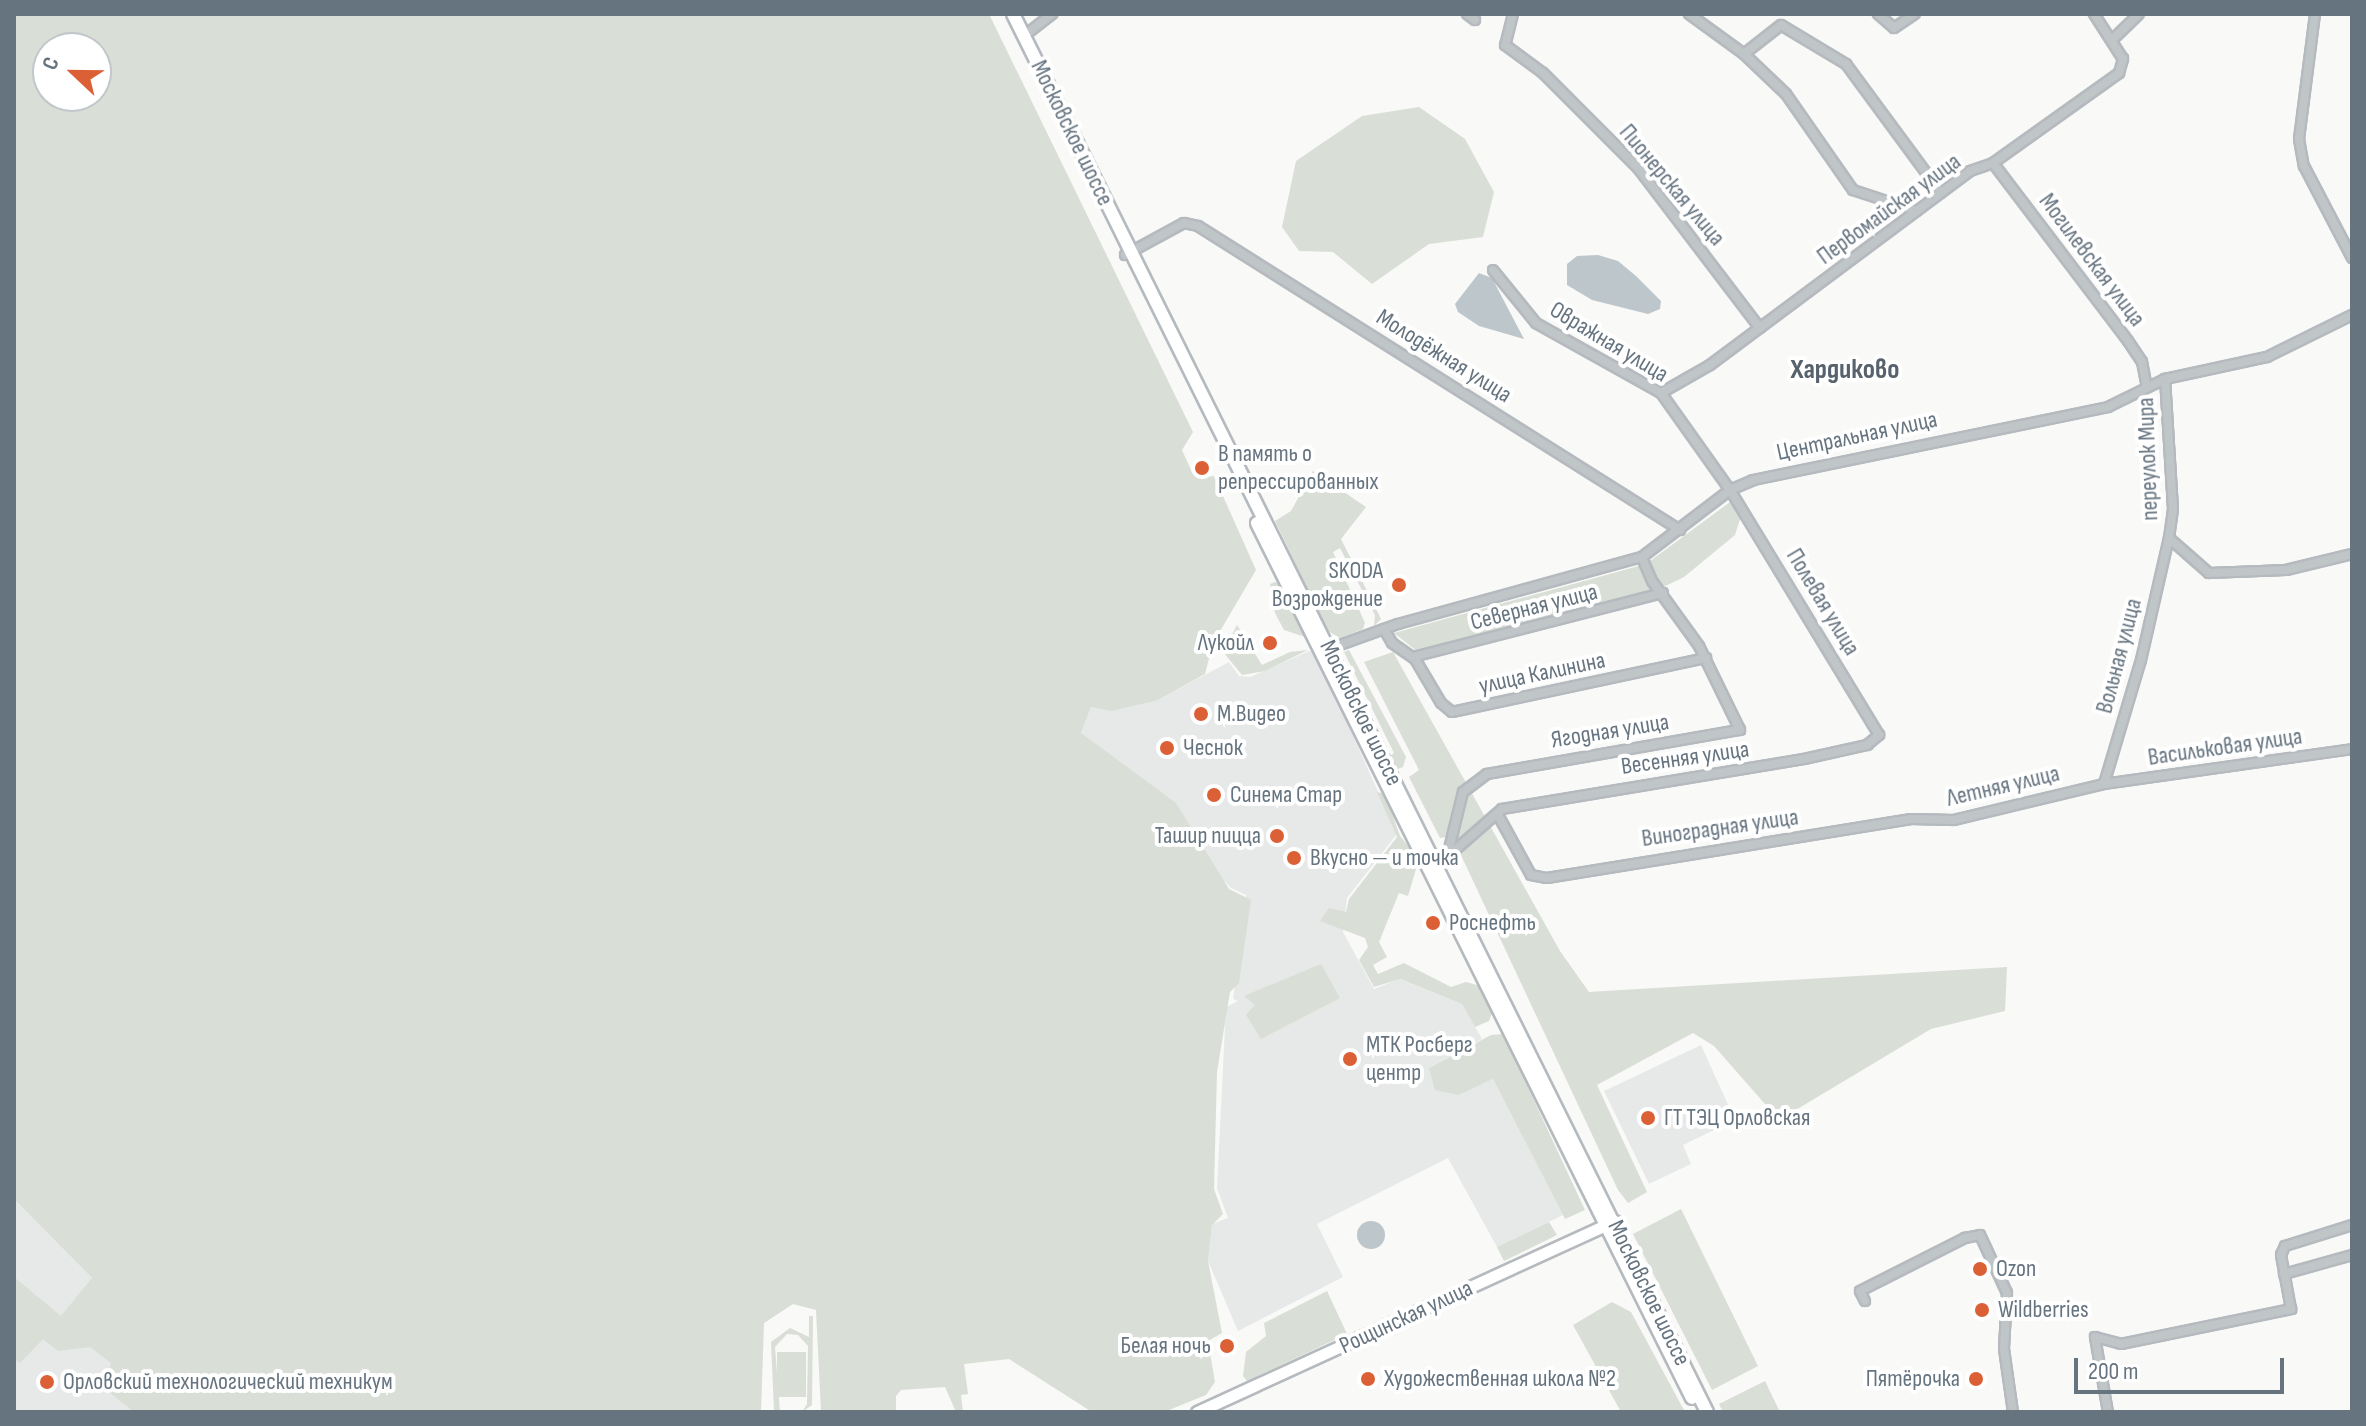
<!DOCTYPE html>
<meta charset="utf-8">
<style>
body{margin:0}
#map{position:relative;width:2366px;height:1426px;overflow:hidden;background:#f9f9f7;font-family:"Sofia Sans Condensed",sans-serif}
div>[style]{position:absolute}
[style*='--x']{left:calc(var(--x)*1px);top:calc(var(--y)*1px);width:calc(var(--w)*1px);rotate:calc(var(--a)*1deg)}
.built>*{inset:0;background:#e7e8e8}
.green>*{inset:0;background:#d9ded6}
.water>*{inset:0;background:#bcc6cb}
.round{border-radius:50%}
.roads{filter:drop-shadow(2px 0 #b5babf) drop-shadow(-2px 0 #b5babf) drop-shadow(0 2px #b5babf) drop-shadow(0 -2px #b5babf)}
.minor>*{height:8px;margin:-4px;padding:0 4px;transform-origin:4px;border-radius:4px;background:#c0c5c8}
.secondary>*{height:11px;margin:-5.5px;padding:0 5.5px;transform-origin:5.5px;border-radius:5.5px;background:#fff}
.primary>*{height:12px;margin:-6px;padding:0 6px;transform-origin:6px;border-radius:6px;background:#fff}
.dots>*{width:22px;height:22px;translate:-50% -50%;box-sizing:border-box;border:4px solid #fff;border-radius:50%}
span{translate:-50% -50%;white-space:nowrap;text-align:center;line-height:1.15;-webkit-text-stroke:8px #fff;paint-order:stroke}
.street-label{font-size:24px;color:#667480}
.poi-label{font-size:24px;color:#667480}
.left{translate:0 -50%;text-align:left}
.right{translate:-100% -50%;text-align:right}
.quarter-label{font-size:28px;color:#57626c;font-weight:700}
.frame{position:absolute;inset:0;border:16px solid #667480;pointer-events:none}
.north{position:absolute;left:32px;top:32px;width:80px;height:80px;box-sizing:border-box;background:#fff;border:2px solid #c2c7cc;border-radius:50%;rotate:292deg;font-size:22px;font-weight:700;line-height:32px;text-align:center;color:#667480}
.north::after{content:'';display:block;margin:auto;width:28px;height:36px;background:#db6035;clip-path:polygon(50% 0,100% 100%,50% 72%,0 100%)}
.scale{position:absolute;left:2074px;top:1358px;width:210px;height:36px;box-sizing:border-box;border:4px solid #667480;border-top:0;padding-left:10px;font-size:24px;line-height:28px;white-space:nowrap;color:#667480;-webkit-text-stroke:6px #fff;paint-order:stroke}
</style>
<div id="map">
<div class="built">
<div style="clip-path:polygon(1314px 649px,1397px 834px,1347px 898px,1343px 932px,1374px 989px,1399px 979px,1462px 1004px,1482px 1039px,1429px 1068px,1459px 1095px,1493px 1079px,1563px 1215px,1497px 1247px,1448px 1158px,1317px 1224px,1343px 1277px,1238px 1331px,1208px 1261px,1212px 1224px,1228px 1218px,1217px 1188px,1226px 1007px,1238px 1001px,1233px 999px,1246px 895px,1231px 888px,1081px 733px,1091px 707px,1158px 700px,1229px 662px,1239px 676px,1250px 677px)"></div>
<div style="clip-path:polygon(1701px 1045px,1735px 1120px,1683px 1145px,1691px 1164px,1649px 1184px,1604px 1091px)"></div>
<div style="clip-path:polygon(14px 1199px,92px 1278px,149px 1412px,14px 1412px)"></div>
</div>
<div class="green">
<div style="clip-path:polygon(evenodd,14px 14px,989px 14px,1193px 432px,1182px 450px,1192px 472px,1199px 478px,1214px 476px,1256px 570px,1213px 643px,1205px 674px,1158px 700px,1112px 711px,1091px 707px,1081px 733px,1176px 803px,1229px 889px,1251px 900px,1239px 983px,1230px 992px,1217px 1072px,1214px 1189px,1223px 1214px,1212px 1225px,1208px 1261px,1222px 1333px,1208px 1341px,1215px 1382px,1206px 1395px,1164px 1412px,1092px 1412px,1009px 1359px,964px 1364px,968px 1394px,961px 1395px,963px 1412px,956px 1412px,945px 1387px,901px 1390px,896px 1396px,896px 1412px,821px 1412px,816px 1310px,793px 1304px,764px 1323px,761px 1412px,134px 1412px,105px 1389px,111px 1363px,90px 1347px,58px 1351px,43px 1339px,20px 1363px,14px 1359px,14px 1277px,61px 1316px,92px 1278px,14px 1199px,14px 14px,48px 48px,96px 48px,96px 96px,48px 96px,48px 48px)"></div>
<div style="clip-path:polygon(1419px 107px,1465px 139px,1494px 192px,1483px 237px,1429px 244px,1372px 284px,1333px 252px,1299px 251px,1282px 227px,1296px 161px,1362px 116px)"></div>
<div style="clip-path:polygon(1313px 471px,1366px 507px,1341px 539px,1381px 619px,1374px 626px,1375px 615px,1340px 548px,1333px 552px,1365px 623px,1363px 629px,1340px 638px,1328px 631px,1275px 521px,1291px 511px)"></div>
<div style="clip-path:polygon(1730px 502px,1741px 516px,1735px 535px,1684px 577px,1655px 591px,1418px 652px,1394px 633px,1646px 564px)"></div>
<div style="clip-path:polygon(1275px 582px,1282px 584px,1305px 637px,1284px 630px,1275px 613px,1270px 584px)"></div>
<div style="clip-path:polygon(1237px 625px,1262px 665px,1290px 652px,1308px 650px,1265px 671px,1242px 675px,1223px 652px)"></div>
<div style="clip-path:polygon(1349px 650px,1406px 757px,1403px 767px,1395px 770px,1389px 757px,1394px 753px,1344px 652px)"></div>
<div style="clip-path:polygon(1393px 652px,1560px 951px,1589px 992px,2007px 967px,2005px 1011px,1931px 1029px,1779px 1120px,1714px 1046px,1693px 1033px,1597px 1085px,1647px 1192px,1628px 1203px,1618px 1190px,1452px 836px,1440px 838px,1409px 777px,1419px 770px,1364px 662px)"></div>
<div style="clip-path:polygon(1377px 792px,1385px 794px,1400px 836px,1419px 859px,1408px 896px,1399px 893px,1379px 942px,1387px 957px,1373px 965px,1378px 974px,1404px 963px,1451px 987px,1466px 982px,1480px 986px,1492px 1013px,1489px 1021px,1475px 1027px,1462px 1004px,1400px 979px,1374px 987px,1359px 960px,1368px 947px,1365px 938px,1320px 921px,1329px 908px,1346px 912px,1349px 899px,1397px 837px)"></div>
<div style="clip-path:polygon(1321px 964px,1340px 998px,1261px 1039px,1246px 1015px,1255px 1005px,1244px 996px)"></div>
<div style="clip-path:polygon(1503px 1034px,1585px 1210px,1565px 1219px,1493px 1079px,1459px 1095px,1435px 1090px,1429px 1068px,1491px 1035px)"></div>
<div style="clip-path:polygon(1681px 1209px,1758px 1366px,1712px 1390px,1633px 1234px)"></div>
<div style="clip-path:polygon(1549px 1222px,1557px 1235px,1504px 1261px,1497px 1247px)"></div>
<div style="clip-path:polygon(1327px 1291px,1347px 1334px,1247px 1381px,1243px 1376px,1246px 1352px,1266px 1336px,1264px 1323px)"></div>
<div style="clip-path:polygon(1612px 1302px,1631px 1312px,1685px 1412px,1621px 1412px,1573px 1325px)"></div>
<div style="clip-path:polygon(809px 1316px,813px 1316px,812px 1405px,802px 1412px,807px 1404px,808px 1346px,798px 1335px,787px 1334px,775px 1347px,780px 1412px,774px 1412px,771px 1342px,790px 1328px,809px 1337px)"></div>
<div style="clip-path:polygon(777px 1352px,806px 1352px,806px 1397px,777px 1397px)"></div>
<div style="clip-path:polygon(1765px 1381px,1780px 1412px,1723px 1412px,1719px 1404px)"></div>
</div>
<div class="water">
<div style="clip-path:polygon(1598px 255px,1618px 261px,1636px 276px,1661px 301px,1660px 309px,1648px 314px,1592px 300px,1567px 285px,1567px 264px,1577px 256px)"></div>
<div style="clip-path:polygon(1479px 273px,1492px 278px,1524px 339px,1479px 326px,1458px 312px,1455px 304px)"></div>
<div class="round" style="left:1357px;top:1221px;width:28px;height:28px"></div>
</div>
<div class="roads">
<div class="minor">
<div style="--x:1467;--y:14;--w:10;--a:37"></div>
<div style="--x:1513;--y:14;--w:32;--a:104"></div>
<div style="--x:1505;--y:45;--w:47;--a:36.4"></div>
<div style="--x:1543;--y:73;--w:134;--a:45"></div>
<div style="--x:1638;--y:168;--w:201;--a:52.7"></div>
<div style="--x:1689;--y:14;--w:68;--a:36"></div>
<div style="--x:1744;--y:54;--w:58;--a:43.6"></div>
<div style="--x:1786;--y:94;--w:117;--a:55.1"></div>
<div style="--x:1853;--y:190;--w:67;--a:18.2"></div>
<div style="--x:1878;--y:14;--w:21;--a:41"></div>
<div style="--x:1894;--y:28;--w:25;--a:-34"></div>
<div style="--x:2315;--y:14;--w:126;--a:97.3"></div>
<div style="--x:2299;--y:139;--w:27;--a:80"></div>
<div style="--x:2304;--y:166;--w:104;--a:62.4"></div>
<div style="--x:1024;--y:36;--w:36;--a:-38"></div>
<div style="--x:2112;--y:40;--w:37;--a:-44"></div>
<div style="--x:1744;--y:54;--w:47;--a:-38.1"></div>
<div style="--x:1781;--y:25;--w:76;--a:31"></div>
<div style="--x:1846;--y:64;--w:160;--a:53.6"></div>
<div style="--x:1993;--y:163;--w:223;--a:52.8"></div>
<div style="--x:2128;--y:341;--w:25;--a:56"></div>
<div style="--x:2142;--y:362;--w:25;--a:79"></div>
<div style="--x:1125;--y:255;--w:67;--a:-28.5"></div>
<div style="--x:1184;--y:223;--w:14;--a:12"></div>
<div style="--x:1198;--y:226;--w:570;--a:32.24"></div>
<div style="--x:1661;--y:393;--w:56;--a:-29.7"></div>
<div style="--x:1710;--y:365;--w:324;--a:-36.7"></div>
<div style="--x:1970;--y:171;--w:24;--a:-19"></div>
<div style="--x:1993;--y:163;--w:155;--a:-35.5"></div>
<div style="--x:2119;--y:73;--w:15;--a:-74"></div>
<div style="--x:2123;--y:59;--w:54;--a:-122.8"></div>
<div style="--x:2169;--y:538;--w:53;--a:41.2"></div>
<div style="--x:2209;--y:573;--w:77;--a:-2.2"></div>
<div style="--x:2286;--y:570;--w:68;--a:-13.6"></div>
<div style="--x:1384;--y:629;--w:16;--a:60"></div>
<div style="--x:1392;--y:643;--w:28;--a:35"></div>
<div style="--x:1415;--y:659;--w:51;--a:59.4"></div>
<div style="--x:1441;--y:703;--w:14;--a:39"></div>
<div style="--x:1452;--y:712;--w:260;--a:-12"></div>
<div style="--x:1326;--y:650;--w:77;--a:-19.9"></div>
<div style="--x:1398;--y:624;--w:253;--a:-15.4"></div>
<div style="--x:1642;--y:557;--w:111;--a:-37.3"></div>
<div style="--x:1730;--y:490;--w:25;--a:-23"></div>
<div style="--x:1753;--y:480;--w:362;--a:-11.6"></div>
<div style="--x:2108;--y:407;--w:64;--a:-26.2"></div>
<div style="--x:2165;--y:379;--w:104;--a:-12.2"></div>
<div style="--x:2267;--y:357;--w:95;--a:-26.3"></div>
<div style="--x:1413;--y:657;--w:258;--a:-14.4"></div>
<div style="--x:2104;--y:784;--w:129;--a:-73.4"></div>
<div style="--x:2141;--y:660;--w:125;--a:-77.1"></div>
<div style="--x:2169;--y:538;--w:29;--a:-82"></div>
<div style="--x:2173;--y:509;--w:130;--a:-93.5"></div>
<div style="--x:1498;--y:815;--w:68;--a:61.2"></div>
<div style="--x:1531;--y:875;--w:16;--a:11"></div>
<div style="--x:1547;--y:878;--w:369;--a:-9.2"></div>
<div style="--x:1911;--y:819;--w:43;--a:1.3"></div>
<div style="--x:1954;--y:820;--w:154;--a:-13.5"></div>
<div style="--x:2104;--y:784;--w:250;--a:-8"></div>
<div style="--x:1448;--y:853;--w:63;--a:-76.2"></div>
<div style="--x:1463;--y:792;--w:30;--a:-37"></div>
<div style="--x:1487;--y:774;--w:257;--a:-9.9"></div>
<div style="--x:1740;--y:730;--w:93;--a:-116"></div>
<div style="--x:1699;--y:646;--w:80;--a:-125.9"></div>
<div style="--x:1652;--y:581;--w:26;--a:-113"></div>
<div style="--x:1438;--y:865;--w:85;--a:-41.2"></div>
<div style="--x:1502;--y:809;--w:306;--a:-9.4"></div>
<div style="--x:1804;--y:759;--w:65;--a:-12.5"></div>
<div style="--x:1867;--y:745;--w:16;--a:-40"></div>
<div style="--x:1879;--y:735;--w:287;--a:-121.3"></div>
<div style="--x:1730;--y:490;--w:119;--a:-125.4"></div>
<div style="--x:1661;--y:393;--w:143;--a:-150.8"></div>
<div style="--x:1536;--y:323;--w:68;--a:-129.1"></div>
<div style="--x:2284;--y:1274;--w:71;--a:-15.6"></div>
<div style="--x:1865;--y:1301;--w:11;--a:-117"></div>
<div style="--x:1860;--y:1291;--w:118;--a:-26.8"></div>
<div style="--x:1965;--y:1238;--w:15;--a:-11"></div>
<div style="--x:1980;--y:1235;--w:64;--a:65"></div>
<div style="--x:2007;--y:1293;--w:56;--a:93.1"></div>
<div style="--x:2004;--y:1349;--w:64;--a:81.9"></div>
<div style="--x:2095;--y:1337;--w:27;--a:15"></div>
<div style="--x:2121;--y:1344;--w:174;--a:-11.6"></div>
<div style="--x:2291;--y:1309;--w:55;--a:-100.5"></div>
<div style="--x:2281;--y:1255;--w:10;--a:-66"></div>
<div style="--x:2285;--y:1246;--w:70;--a:-17.4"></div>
<div style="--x:2095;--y:1337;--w:76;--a:80.2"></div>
</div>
<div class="secondary">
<div style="--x:1197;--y:1412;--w:459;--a:-24.6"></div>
</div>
<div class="primary">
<div style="--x:1013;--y:14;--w:1561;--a:63.6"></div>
<div style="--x:1257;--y:523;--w:977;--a:63.57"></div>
</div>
</div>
<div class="dots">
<div style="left:1202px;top:468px;background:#db6035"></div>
<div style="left:1399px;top:585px;background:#db6035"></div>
<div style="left:1270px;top:643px;background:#db6035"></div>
<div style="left:1201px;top:714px;background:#db6035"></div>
<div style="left:1167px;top:748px;background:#db6035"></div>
<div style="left:1214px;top:795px;background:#db6035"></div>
<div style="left:1277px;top:836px;background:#db6035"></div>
<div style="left:1294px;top:858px;background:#db6035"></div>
<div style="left:1433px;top:923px;background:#db6035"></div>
<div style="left:1350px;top:1059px;background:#db6035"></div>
<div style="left:1648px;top:1118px;background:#db6035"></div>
<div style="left:1980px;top:1269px;background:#db6035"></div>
<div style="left:1982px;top:1310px;background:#db6035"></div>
<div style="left:1227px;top:1346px;background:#db6035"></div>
<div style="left:1368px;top:1379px;background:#db6035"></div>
<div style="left:1976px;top:1379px;background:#db6035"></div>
<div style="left:47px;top:1382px;background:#db6035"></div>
</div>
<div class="street-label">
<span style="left:1072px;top:133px;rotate:64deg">Московское шоссе</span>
<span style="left:1672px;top:185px;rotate:50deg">Пионерская улица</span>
<span style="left:1889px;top:209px;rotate:-36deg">Первомайская улица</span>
<span style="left:2092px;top:260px;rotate:53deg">Могилевская улица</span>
<span style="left:1609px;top:342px;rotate:31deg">Овражная улица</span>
<span style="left:1444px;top:356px;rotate:32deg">Молодёжная улица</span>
<span style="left:1857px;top:436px;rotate:-12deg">Центральная улица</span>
<span style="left:2148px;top:459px;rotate:-92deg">переулок Мира</span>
<span style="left:1823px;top:602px;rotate:59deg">Полевая улица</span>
<span style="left:1534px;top:607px;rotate:-14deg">Северная улица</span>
<span style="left:2119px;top:656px;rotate:-75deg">Вольная улица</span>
<span style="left:1542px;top:673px;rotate:-12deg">улица Калинина</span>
<span style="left:1361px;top:713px;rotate:64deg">Московское шоссе</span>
<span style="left:1610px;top:731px;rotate:-9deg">Ягодная улица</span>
<span style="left:2225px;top:747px;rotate:-8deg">Васильковая улица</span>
<span style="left:1685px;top:758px;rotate:-8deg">Весенняя улица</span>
<span style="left:2003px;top:786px;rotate:-13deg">Летняя улица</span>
<span style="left:1720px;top:828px;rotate:-8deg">Виноградная улица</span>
<span style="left:1649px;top:1293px;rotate:64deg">Московское шоссе</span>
<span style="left:1406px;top:1317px;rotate:-25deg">Рощинская улица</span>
</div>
<div class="poi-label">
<span class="left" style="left:1218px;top:468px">В память о<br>репрессированных</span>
<span class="right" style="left:1383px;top:585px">SKODA<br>Возрождение</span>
<span class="right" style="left:1254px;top:643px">Лукойл</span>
<span class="left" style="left:1217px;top:714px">М.Видео</span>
<span class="left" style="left:1183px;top:748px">Чеснок</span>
<span class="left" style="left:1230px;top:795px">Синема Стар</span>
<span class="right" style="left:1261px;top:836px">Ташир пицца</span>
<span class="left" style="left:1310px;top:858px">Вкусно — и точка</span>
<span class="left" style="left:1449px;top:923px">Роснефть</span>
<span class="left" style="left:1366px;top:1059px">МТК Росберг<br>центр</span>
<span class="left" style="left:1664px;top:1118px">ГТ ТЭЦ Орловская</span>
<span class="left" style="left:1996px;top:1269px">Ozon</span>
<span class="left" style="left:1998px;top:1310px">Wildberries</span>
<span class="right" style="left:1211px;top:1346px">Белая ночь</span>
<span class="left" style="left:1384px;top:1379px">Художественная школа №2</span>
<span class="right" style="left:1960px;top:1379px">Пятёрочка</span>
<span class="left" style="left:63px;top:1382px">Орловский технологический техникум</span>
</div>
<div class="quarter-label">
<span style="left:1845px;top:370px">Хардиково</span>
</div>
<div class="frame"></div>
<div class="north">С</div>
<div class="scale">200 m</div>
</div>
